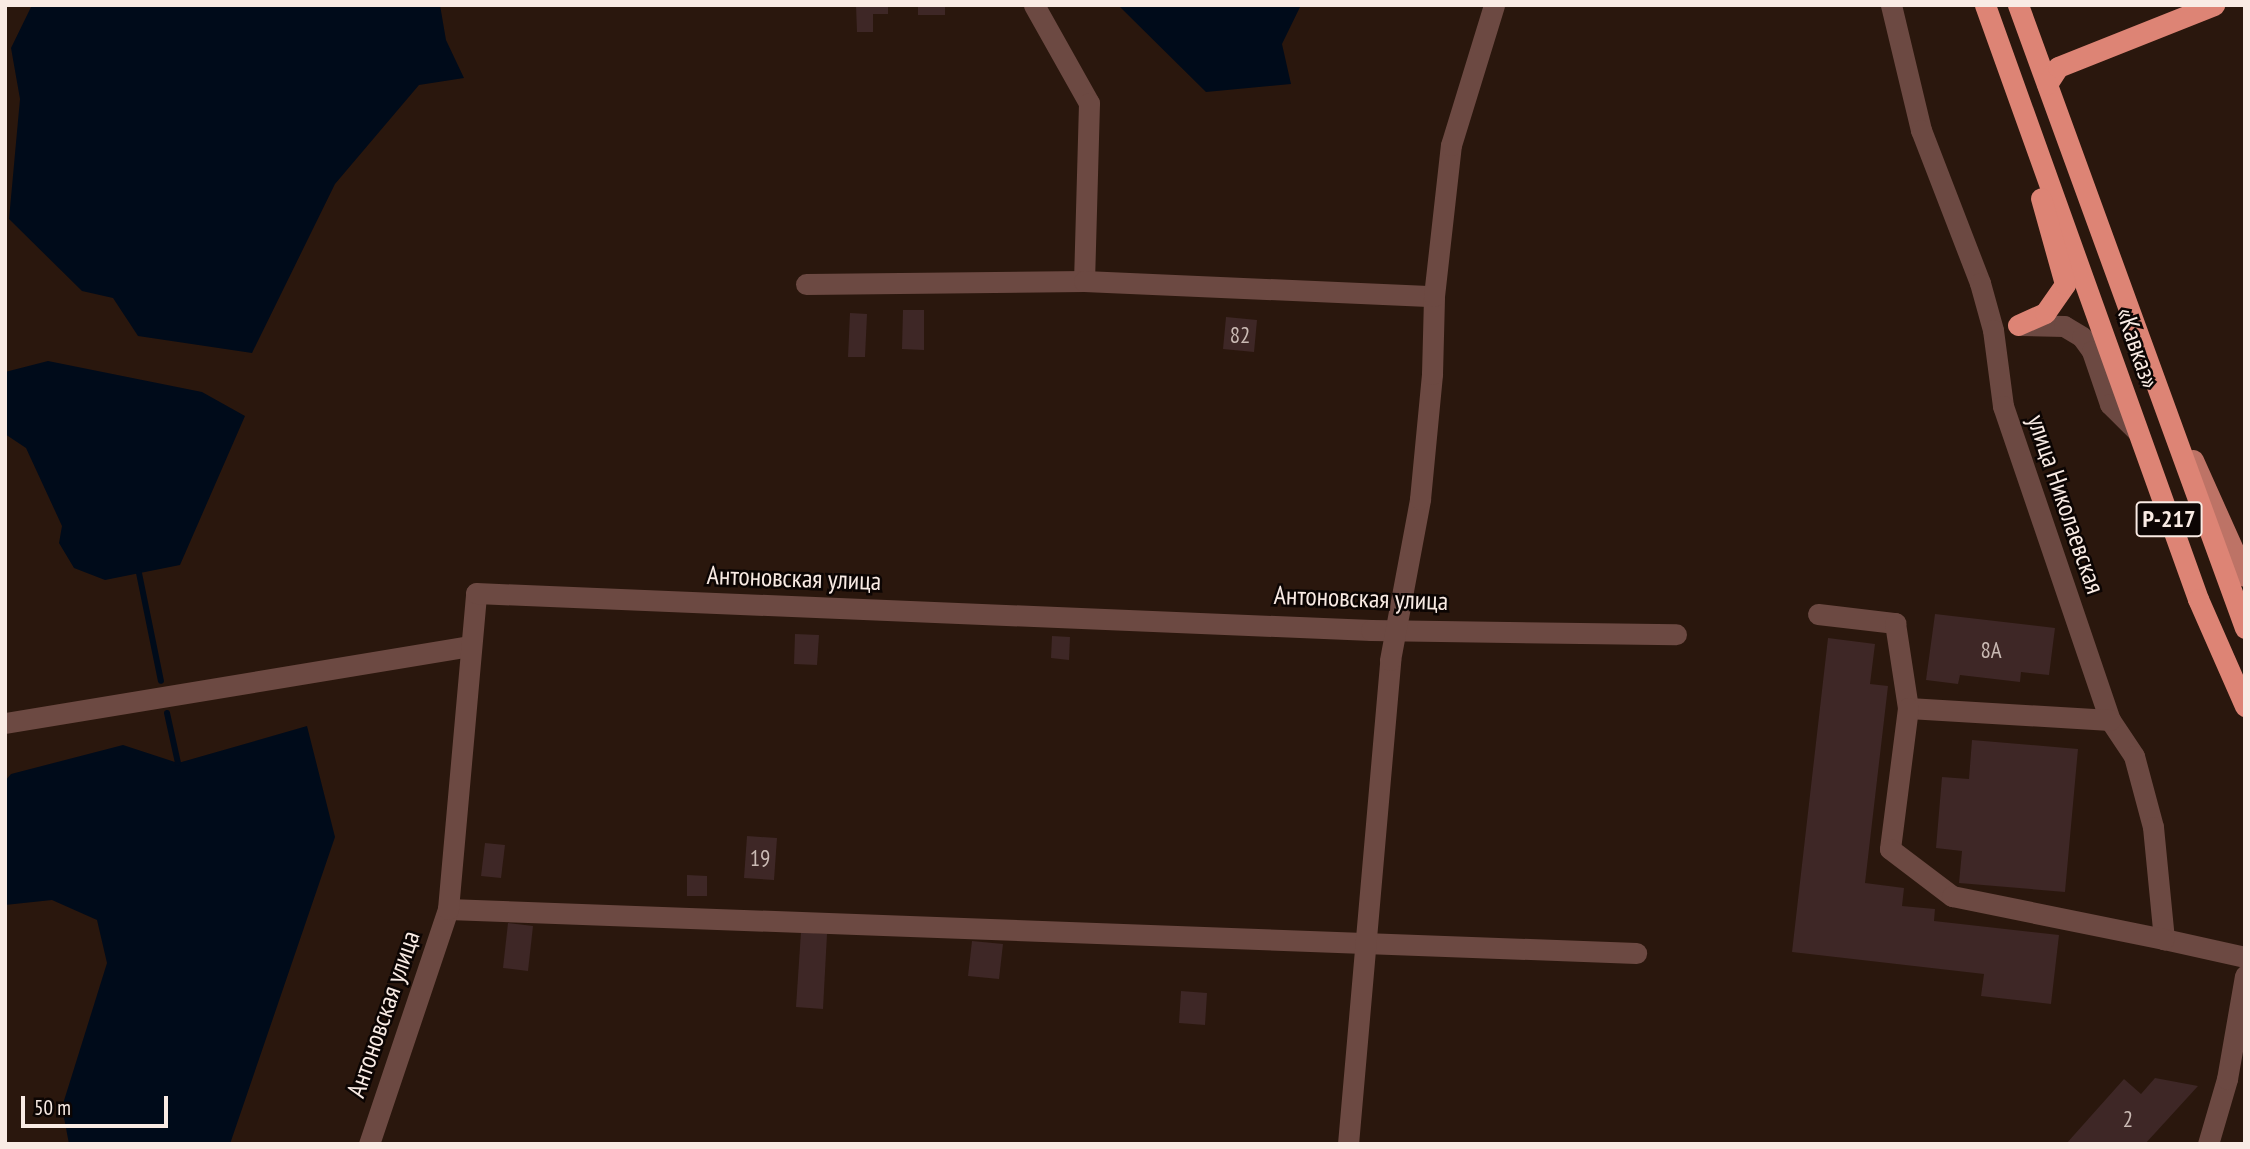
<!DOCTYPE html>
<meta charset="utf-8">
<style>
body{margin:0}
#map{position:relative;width:2250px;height:1149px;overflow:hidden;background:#2a170d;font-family:"PT Sans Narrow",sans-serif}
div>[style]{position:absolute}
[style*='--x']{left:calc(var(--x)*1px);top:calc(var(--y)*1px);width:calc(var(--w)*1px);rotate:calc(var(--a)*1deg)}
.water>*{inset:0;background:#000b1a}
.stream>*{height:6px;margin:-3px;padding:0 3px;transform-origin:3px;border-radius:3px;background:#000b1a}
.building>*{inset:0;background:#3e2726}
.minor>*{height:21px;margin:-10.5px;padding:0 10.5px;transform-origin:10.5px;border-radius:10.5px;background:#6c4942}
.major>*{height:21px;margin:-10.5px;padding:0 10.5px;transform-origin:10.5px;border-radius:10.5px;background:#bd7366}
.highway>*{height:21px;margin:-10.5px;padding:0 10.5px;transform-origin:10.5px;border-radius:10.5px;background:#dd8475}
span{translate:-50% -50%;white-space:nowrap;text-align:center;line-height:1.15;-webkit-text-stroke:5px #0c0503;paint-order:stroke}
.number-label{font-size:23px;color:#cabab4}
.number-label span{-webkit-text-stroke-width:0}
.shield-label span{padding:2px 5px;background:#0c0503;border:2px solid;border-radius:5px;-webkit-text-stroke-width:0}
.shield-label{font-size:24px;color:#f9ebe4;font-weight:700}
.street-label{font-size:26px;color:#f9ebe4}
.frame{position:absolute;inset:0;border:7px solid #f9ebe4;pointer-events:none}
.scale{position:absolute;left:21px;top:1096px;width:147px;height:32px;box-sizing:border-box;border:4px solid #f9ebe4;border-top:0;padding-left:9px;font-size:21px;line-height:24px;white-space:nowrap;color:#f9ebe4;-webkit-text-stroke:5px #0c0503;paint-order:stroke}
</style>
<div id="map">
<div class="water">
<div style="clip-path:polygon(32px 5px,440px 5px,446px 40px,464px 78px,419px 85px,335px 184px,252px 353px,138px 336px,113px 298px,82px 291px,9px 219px,20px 99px,11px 48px)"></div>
<div style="clip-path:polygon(1118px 5px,1301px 5px,1282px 44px,1291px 84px,1206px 92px)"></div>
<div style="clip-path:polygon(48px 361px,202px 392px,245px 416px,180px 565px,105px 580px,74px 568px,59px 543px,62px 526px,26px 448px,5px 434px,5px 372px)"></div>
<div style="clip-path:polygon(307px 726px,335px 837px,230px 1144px,69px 1144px,62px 1107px,107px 963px,97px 920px,52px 900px,5px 905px,5px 781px,11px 774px,123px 745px,178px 763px)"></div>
</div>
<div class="stream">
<div style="--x:139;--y:573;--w:110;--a:78.5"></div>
<div style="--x:167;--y:713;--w:51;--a:77.6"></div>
</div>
<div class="building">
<div style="clip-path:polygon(856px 5px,888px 5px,888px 14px,873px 14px,873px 32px,857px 32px)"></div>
<div style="clip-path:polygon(918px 5px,945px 5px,945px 15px,918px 15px)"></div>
<div style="clip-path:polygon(903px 310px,924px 310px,924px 350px,902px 349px)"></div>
<div style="clip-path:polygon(850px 313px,867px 314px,865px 357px,848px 357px)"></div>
<div style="clip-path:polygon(1226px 317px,1257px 320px,1254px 352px,1223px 349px)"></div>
<div style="clip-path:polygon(1935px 614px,2055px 628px,2049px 675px,2021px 672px,2020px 682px,1960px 675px,1958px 684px,1926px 680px)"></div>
<div style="clip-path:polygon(795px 634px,819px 635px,817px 665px,794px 664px)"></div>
<div style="clip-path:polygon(1052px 636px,1070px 637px,1069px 660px,1051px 658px)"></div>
<div style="clip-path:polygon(1828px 638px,1875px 644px,1870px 684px,1888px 686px,1865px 883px,1904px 888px,1902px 906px,1935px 909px,1934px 921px,2059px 935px,2051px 1004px,1981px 996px,1984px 974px,1792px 952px)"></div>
<div style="clip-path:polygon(1972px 740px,2078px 749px,2065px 892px,1959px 883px,1962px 851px,1936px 848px,1942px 777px,1969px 779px)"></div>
<div style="clip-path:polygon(747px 836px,777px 838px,774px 880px,744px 878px)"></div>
<div style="clip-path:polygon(485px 843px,505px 845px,501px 878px,481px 876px)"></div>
<div style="clip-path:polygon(687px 875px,707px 876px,707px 896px,687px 896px)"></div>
<div style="clip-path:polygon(508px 923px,533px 926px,528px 971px,503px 968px)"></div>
<div style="clip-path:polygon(801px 932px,827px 934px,823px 1009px,796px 1007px)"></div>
<div style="clip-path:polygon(972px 941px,1003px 944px,999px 979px,968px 976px)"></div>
<div style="clip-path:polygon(1181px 991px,1207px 993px,1205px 1025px,1179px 1023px)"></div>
<div style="clip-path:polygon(2155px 1078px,2198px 1086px,2145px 1144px,2066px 1144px,2124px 1079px,2141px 1094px)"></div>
</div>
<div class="minor">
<div style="--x:1034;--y:5;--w:112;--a:60.7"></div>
<div style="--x:1089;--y:103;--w:178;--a:91.6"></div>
<div style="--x:1891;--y:5;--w:129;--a:76.5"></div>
<div style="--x:1921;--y:130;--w:164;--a:68.9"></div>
<div style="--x:1980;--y:283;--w:49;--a:74.5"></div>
<div style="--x:1993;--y:330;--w:77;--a:82.5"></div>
<div style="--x:2003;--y:406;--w:332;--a:71.2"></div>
<div style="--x:2110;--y:720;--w:43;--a:56.3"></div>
<div style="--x:2134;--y:756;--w:73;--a:75"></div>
<div style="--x:2153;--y:827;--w:113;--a:84.4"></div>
<div style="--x:2164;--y:939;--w:83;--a:12.5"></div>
<div style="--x:806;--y:284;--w:278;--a:-0.6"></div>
<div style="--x:1084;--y:281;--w:350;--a:2.5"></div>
<div style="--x:2019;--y:325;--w:45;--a:1.3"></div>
<div style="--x:2064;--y:326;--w:21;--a:31"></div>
<div style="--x:2082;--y:337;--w:17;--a:54"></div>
<div style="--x:2092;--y:351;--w:56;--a:71.2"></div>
<div style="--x:2110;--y:404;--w:38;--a:45"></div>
<div style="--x:1818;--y:614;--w:78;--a:6.7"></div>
<div style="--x:1895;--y:623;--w:86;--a:81.3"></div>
<div style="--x:2110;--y:720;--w:202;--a:-176.6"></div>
<div style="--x:1908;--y:708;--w:142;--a:97.3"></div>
<div style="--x:1890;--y:849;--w:78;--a:37.2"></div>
<div style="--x:1952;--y:896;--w:216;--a:11.5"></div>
<div style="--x:5;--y:723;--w:472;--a:-9.4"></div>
<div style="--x:448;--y:909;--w:1189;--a:2.12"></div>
<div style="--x:369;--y:1144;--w:248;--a:-71.4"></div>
<div style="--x:448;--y:909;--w:317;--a:-84.9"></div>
<div style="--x:476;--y:593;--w:896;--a:2.37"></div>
<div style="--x:1371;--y:630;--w:305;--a:0.8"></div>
<div style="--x:1348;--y:1144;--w:486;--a:-85"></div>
<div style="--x:1390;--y:660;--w:164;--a:-79.4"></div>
<div style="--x:1420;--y:499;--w:126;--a:-84.5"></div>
<div style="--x:1432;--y:374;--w:78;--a:-88.5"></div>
<div style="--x:1434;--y:296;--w:152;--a:-83.6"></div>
<div style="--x:1451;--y:145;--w:146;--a:-72.9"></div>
<div style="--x:2208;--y:1144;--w:68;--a:-73.7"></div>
<div style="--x:2227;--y:1079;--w:105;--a:-80.1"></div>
</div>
<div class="major">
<div style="--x:2193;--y:460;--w:127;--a:65.9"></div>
</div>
<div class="highway">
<div style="--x:1985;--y:5;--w:631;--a:70.27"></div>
<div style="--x:2198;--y:599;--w:117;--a:66.3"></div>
<div style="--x:2018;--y:5;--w:663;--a:69.98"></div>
<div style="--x:2047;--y:84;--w:20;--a:-57"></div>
<div style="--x:2058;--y:67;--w:168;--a:-21.7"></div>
<div style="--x:2018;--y:325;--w:30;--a:-24"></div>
<div style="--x:2045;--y:313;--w:35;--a:-55"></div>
<div style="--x:2065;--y:284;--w:89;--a:-105.6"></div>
</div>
<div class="number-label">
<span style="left:1240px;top:335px">82</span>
<span style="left:1991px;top:650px">8А</span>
<span style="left:760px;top:858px">19</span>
<span style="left:2128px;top:1119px">2</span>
</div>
<div class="shield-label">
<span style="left:2169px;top:519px">Р-217</span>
</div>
<div class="street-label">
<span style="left:2138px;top:348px;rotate:71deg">«Кавказ»</span>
<span style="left:2066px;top:504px;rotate:71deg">улица Николаевская</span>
<span style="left:794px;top:578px;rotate:2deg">Антоновская улица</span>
<span style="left:1361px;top:598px;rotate:2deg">Антоновская улица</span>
<span style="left:383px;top:1014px;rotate:-71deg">Антоновская улица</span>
</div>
<div class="frame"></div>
<div class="scale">50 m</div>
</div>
